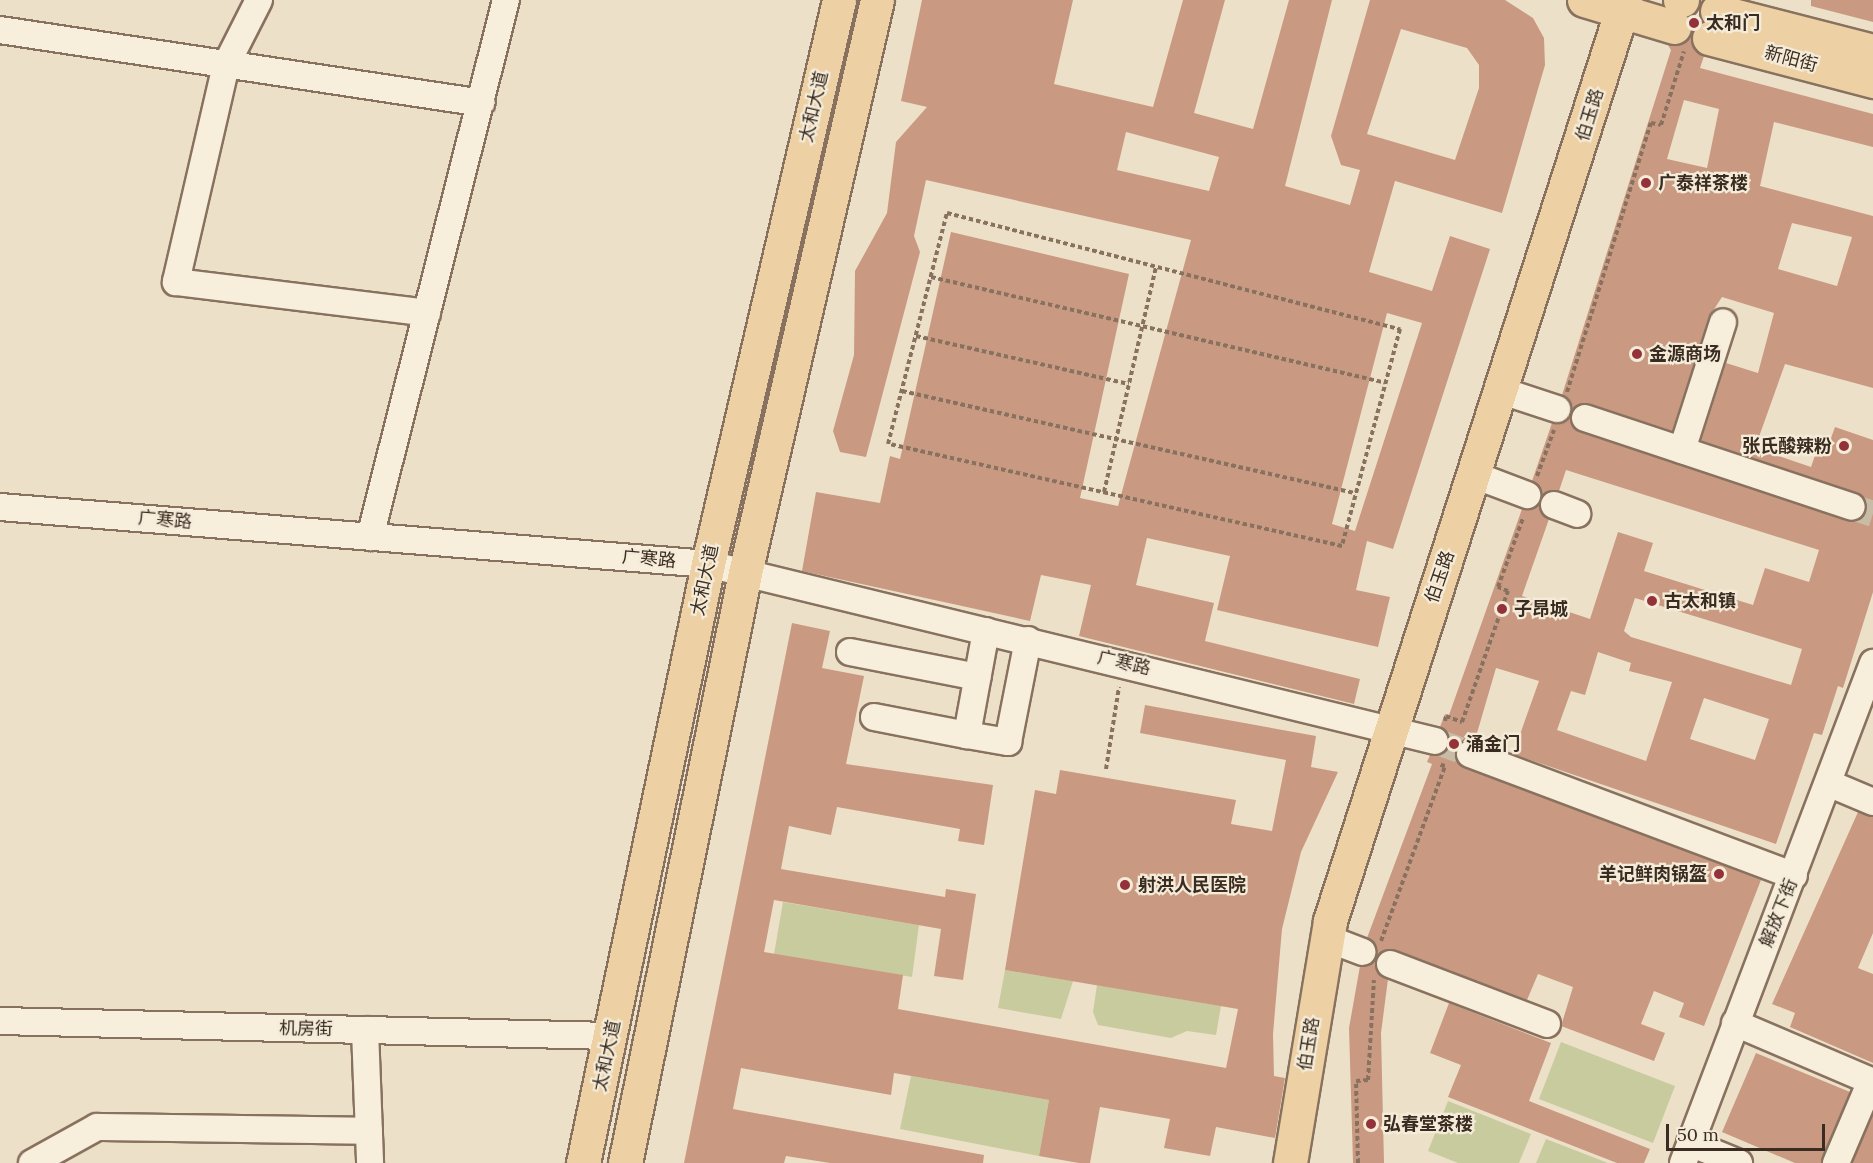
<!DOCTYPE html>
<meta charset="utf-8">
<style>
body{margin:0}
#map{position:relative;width:1873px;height:1163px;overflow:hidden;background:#ede0c9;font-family:Lora,"Noto Sans SC",serif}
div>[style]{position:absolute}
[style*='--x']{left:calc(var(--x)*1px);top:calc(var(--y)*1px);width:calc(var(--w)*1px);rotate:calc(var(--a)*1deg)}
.green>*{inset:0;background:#c8cb9d}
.building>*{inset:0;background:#c99a81}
.minor-tunnel>*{height:26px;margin-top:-13px;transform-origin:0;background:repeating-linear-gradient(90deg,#c9bca7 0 26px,transparent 0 39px)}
.path>*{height:4px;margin-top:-2px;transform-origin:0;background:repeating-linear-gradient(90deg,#88725f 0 4.5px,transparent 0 7.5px)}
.roads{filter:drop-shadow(2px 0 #88725f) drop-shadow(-2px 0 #88725f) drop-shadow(0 2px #88725f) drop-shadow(0 -2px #88725f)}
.minor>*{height:26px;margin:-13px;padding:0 13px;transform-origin:13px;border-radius:13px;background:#f8eedc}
.major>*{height:33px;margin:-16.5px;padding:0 16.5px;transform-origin:16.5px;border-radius:16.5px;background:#edd1a4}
.dots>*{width:16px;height:16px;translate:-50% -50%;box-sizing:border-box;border:3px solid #f4ebd9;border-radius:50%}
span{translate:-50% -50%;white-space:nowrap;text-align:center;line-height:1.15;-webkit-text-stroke:4.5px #f4ebd9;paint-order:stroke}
.poi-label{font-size:18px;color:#3a2c21;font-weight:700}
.left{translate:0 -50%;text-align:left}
.right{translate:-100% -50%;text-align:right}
.street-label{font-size:18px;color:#3a2c21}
.scale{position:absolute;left:1666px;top:1124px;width:159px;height:27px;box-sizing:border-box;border:3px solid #3a2c21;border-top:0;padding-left:8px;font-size:18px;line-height:21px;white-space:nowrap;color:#3a2c21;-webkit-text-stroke:4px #f4ebd9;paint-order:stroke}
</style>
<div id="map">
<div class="green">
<div style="clip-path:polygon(783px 902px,919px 925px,912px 977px,774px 954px)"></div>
<div style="clip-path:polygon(1005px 970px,1073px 981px,1061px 1019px,998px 1008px)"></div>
<div style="clip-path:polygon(1097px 985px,1221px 1006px,1216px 1035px,1187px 1031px,1171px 1038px,1098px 1025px,1093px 1012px)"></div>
<div style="clip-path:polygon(1561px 1042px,1675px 1086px,1653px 1143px,1539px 1099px)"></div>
<div style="clip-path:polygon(911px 1076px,1049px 1100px,1039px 1156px,900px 1129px)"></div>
<div style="clip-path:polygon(1448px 1101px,1531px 1134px,1519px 1163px,1458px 1163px,1428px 1151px)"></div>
<div style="clip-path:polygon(1546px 1139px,1608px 1163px,1536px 1163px)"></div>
</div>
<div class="building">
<div style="clip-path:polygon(evenodd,922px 0,1073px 0,1054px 84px,1153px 107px,1183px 0,1225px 0,1194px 113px,1253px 129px,1289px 0,1332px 0,1285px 186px,1350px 205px,1360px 170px,1341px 165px,1331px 136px,1370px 0,1505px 0,1533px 18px,1544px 38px,1545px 65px,1502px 213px,1395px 181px,1369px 272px,1432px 291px,1450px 236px,1490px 249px,1393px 549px,1367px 541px,1356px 590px,1390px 597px,1378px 647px,1217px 610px,1230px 556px,1147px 538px,1136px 585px,1214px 603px,1205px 641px,1360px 679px,1354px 704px,1079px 636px,1091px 585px,1041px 575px,1030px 621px,802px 571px,816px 492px,880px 503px,890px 456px,900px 459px,951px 232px,1129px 274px,1080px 498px,1118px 506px,1191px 240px,926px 180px,914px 236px,920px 252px,866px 457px,840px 452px,833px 431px,854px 355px,855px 271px,887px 213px,896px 142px,927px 107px,901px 101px,922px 0,1401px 29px,1467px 48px,1479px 65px,1479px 88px,1455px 160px,1367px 134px,1401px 29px,922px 0,1126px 132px,1219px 157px,1209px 191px,1117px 170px,1126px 132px,922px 0,1387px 313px,1422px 323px,1355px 531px,1332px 524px,1387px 313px)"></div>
<div style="clip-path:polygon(1811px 0,1873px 0,1873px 22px,1811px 6px)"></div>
<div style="clip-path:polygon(evenodd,1691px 34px,1695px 51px,1704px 56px,1700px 68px,1873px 114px,1873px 147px,1774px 122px,1760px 186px,1873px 216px,1873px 388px,1785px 364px,1755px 448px,1811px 467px,1822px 435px,1831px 438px,1835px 427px,1873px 440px,1873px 592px,1843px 688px,1838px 686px,1822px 735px,1814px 733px,1776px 844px,1513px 754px,1539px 681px,1496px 668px,1475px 740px,1461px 742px,1456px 749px,1459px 764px,1761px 880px,1704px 1026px,1679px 1017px,1684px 1003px,1654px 991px,1641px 1024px,1665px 1033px,1654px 1061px,1561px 1026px,1573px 987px,1538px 974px,1527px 1000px,1395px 950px,1381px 952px,1375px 967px,1388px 979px,1381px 1033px,1384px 1163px,1353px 1163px,1349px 1028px,1360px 966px,1376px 957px,1367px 938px,1432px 764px,1427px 762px,1430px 755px,1440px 755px,1449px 745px,1440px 727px,1445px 714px,1449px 715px,1522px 509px,1540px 502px,1549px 519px,1522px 596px,1590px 619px,1618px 532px,1653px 543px,1644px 571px,1753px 605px,1765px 568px,1809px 582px,1819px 550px,1566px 470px,1559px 491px,1541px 498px,1532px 481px,1552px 423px,1571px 415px,1580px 432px,1847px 521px,1861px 519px,1866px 511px,1857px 493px,1701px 441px,1726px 363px,1758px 373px,1774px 313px,1722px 297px,1709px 317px,1672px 431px,1590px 404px,1571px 412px,1562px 395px,1671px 50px,1668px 45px,1679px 45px,1691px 34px,1684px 100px,1719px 109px,1707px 168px,1667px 159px,1684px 100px,1691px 34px,1792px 223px,1852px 237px,1837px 286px,1778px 269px,1792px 223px,1691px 34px,1635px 598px,1802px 649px,1791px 685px,1631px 637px,1624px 631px,1635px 598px,1691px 34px,1598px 652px,1631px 663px,1629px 671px,1672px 682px,1646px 761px,1557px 730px,1571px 691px,1585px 695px,1598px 652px,1691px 34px,1704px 698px,1769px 719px,1755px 760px,1690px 739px,1704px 698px)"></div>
<div style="clip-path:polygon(792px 623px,830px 631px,822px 668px,864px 676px,846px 764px,993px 785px,984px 845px,958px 841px,960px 829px,837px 807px,831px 835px,789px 826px,781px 869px,945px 897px,946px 889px,976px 894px,963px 980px,934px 976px,941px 929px,774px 900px,764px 952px,903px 975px,898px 1009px,1226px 1068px,1238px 1009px,1005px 970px,1035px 790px,1056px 794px,1060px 770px,1236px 800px,1231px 824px,1272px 831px,1286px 760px,1140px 733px,1145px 705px,1316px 736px,1311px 767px,1338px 772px,1301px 852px,1282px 929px,1273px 1034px,1274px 1076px,1285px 1078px,1275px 1138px,1216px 1127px,1210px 1156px,1164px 1148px,1170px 1119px,1100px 1107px,1090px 1163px,1079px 1163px,1039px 1156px,1049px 1100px,894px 1073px,891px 1095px,741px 1068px,733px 1109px,984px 1155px,983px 1163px,830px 1163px,786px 1156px,784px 1163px,684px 1163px)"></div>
<div style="clip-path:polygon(1858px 812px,1873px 817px,1873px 933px,1858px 968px,1873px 974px,1873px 1063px,1790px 1027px,1795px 1013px,1772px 1004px)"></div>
<div style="clip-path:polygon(1449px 1003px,1551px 1043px,1529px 1101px,1650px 1149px,1644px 1163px,1617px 1163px,1448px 1097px,1461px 1065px,1430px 1053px)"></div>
<div style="clip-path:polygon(1756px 1053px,1850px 1092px,1821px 1163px,1795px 1163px,1722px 1132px)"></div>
<div style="clip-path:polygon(1873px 1115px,1873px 1163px,1852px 1163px)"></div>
</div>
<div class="minor-tunnel">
<div style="--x:1852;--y:507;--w:22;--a:18"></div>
<div style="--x:1435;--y:741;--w:37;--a:20"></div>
</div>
<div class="path">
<div style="--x:947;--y:213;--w:468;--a:14.4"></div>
<div style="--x:1400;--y:329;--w:225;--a:105"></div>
<div style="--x:1342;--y:546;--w:465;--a:-167.3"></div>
<div style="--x:888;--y:444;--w:238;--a:-75.7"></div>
<div style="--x:931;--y:277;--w:466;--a:13.1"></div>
<div style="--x:916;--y:336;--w:218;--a:12.7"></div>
<div style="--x:902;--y:391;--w:465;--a:12.7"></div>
<div style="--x:1567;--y:392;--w:282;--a:-72.7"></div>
<div style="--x:1651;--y:123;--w:10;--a:11"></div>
<div style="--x:1661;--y:125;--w:77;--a:-72.7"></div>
<div style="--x:1537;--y:476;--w:49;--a:-69.7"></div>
<div style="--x:1104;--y:492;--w:232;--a:-77"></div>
<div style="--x:1445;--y:721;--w:5;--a:-79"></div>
<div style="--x:1446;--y:716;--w:17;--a:21"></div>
<div style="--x:1462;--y:722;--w:139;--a:-70.7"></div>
<div style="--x:1508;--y:591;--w:11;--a:-158"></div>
<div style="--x:1498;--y:587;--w:73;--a:-70.1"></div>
<div style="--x:1106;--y:769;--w:83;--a:-81"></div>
<div style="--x:1381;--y:941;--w:186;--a:-69.9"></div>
<div style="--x:1445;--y:766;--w:7;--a:-164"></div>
<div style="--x:1358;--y:1163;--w:82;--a:-91.4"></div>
<div style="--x:1356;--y:1081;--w:12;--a:-5"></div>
<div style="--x:1368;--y:1080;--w:100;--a:-86.6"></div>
</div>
<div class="roads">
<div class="minor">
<div style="--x:259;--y:0;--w:73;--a:116.9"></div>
<div style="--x:226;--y:65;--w:223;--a:103"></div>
<div style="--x:176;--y:282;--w:253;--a:7"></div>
<div style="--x:0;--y:30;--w:487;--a:8.6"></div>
<div style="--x:1502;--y:391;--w:58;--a:18.1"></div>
<div style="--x:1585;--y:418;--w:281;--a:18.4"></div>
<div style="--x:1682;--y:450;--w:134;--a:-72.2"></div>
<div style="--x:1474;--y:475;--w:57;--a:20.7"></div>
<div style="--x:1554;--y:505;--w:25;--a:21"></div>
<div style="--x:0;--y:507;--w:710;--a:4.6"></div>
<div style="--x:708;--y:564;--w:748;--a:13.68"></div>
<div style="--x:370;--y:537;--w:554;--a:-75.79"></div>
<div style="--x:986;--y:631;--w:106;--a:100.4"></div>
<div style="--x:967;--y:735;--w:42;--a:9.7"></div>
<div style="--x:1008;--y:742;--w:104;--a:-78.9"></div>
<div style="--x:850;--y:652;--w:130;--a:11.1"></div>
<div style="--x:874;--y:717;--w:95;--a:11"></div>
<div style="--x:1470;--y:754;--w:346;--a:20.6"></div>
<div style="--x:1828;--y:783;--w:49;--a:22.9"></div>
<div style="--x:1326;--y:938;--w:39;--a:21"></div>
<div style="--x:1390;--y:964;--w:168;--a:20.9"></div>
<div style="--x:0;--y:1021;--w:611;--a:1.41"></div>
<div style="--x:1735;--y:1023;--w:150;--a:23.1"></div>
<div style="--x:365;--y:1030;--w:133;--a:87.8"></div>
<div style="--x:1690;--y:1143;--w:53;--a:22.2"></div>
<div style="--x:32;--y:1163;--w:74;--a:-29"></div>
<div style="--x:97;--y:1127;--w:272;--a:0.8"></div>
<div style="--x:1683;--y:1163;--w:535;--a:-69.19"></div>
<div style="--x:1836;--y:1163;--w:89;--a:-66.9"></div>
</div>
<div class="major">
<div style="--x:1584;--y:0;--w:94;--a:16.7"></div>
<div style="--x:1680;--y:0;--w:2;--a:0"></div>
<div style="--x:1717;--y:11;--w:161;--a:14.4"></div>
<div style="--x:1709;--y:38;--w:170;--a:14.7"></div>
<div style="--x:583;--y:1163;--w:612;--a:-78.21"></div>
<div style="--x:708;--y:564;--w:579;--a:-76.92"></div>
<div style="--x:625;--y:1163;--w:602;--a:-78.5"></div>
<div style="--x:745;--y:573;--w:588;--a:-77.03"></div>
<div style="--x:1290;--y:1163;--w:245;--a:-80.6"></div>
<div style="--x:1330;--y:921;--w:967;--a:-72.24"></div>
</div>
</div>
<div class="dots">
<div style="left:1694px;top:23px;background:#943239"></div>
<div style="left:1646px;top:183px;background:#943239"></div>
<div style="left:1637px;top:354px;background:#943239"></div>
<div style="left:1844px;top:446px;background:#943239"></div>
<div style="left:1652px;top:601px;background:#943239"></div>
<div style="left:1502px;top:609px;background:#943239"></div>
<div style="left:1454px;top:744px;background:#943239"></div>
<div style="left:1719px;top:874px;background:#943239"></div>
<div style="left:1125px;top:885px;background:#943239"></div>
<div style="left:1371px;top:1124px;background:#943239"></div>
</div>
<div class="poi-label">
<span class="left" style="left:1706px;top:23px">太和门</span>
<span class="left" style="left:1658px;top:183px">广泰祥茶楼</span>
<span class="left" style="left:1649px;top:354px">金源商场</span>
<span class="right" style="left:1832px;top:446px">张氏酸辣粉</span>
<span class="left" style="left:1664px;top:601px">古太和镇</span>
<span class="left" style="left:1514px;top:609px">子昂城</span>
<span class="left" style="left:1466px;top:744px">涌金门</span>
<span class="right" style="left:1707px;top:874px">羊记鲜肉锅盔</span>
<span class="left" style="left:1138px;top:885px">射洪人民医院</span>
<span class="left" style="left:1383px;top:1124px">弘春堂茶楼</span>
</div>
<div class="street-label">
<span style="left:1791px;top:59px;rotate:15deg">新阳街</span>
<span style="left:814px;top:107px;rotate:-77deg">太和大道</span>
<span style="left:1590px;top:115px;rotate:-73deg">伯玉路</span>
<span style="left:165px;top:520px;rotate:5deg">广寒路</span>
<span style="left:649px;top:559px;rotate:5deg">广寒路</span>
<span style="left:1440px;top:577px;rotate:-71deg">伯玉路</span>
<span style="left:705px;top:580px;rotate:-78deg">太和大道</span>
<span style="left:1124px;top:663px;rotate:13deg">广寒路</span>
<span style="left:1779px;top:913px;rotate:-68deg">解放下街</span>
<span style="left:306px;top:1029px;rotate:1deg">机房街</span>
<span style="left:1309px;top:1044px;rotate:-81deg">伯玉路</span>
<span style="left:607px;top:1056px;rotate:-78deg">太和大道</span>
</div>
<div class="scale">50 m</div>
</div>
